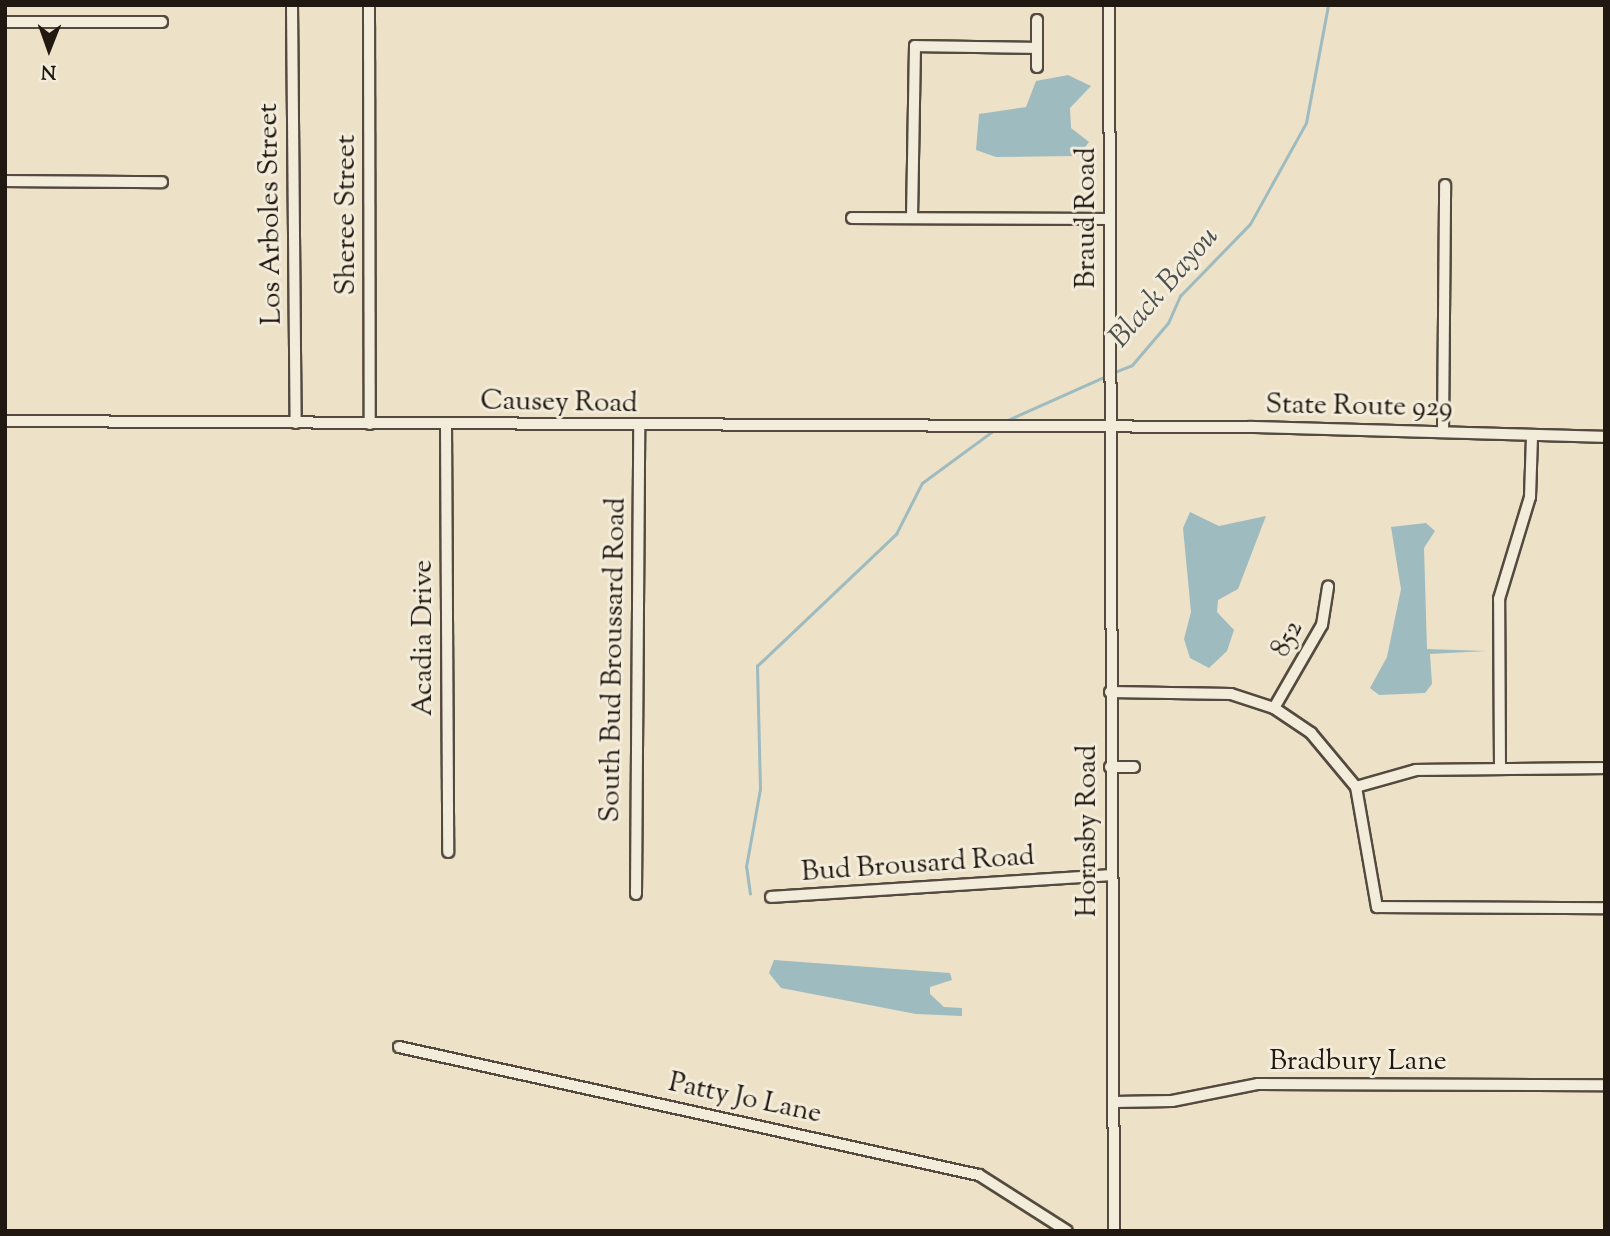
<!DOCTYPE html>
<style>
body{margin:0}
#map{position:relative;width:1610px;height:1236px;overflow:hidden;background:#ede1c8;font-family:"Sorts Mill Goudy",serif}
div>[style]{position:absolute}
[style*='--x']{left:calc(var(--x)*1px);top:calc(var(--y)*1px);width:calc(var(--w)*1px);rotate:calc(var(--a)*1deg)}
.water>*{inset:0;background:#9ebbc0}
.stream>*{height:2.5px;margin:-1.25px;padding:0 1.25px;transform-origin:1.25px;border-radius:1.25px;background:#9ebbc0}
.roads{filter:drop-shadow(2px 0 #544a3f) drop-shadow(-2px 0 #544a3f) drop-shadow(0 2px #544a3f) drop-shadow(0 -2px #544a3f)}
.minor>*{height:10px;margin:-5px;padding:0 5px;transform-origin:5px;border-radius:5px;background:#f3ecdb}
span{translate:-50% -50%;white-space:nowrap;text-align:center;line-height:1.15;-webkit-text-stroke:6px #f3ecdb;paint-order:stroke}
.street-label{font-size:28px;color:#211811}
.water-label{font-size:30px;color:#4d514e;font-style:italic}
.frame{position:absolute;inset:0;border:7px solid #211811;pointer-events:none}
.north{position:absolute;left:14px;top:14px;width:70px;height:70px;-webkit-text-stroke:5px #f3ecdb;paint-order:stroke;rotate:181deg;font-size:19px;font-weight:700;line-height:28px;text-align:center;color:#211811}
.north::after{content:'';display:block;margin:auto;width:24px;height:32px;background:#211811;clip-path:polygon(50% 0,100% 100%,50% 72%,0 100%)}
</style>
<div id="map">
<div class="water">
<div style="clip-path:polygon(1068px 75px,1091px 86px,1070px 108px,1071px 128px,1089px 142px,1078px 156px,996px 157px,976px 150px,979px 114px,1026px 107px,1036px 81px)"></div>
<div style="clip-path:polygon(1190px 512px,1219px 526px,1266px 516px,1238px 589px,1218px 600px,1217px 612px,1234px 630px,1227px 651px,1209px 668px,1190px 658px,1184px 639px,1191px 612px,1183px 528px)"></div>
<div style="clip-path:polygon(1426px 523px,1435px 531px,1424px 548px,1427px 649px,1486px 651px,1430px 654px,1432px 684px,1425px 693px,1379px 695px,1370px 688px,1387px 657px,1401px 589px,1391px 527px)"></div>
<div style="clip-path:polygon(774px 960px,950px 973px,952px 980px,930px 987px,930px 994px,944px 1007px,962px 1008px,962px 1016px,916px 1014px,781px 988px,769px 973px)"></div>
</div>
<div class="stream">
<div style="--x:1115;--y:372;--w:18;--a:-22"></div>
<div style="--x:1132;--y:365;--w:55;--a:-49.4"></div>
<div style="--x:1168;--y:323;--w:30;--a:-66"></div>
<div style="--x:1180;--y:296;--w:100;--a:-45.8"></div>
<div style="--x:1250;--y:224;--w:115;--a:-61"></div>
<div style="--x:1306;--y:123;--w:120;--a:-79.4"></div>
<div style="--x:1001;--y:423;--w:115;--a:-24.1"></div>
<div style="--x:750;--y:894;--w:27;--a:-98"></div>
<div style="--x:746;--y:867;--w:79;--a:-79.8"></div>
<div style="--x:760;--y:789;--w:123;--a:-91.4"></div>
<div style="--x:757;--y:666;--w:192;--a:-43.5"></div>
<div style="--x:896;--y:534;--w:57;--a:-63"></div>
<div style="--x:922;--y:483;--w:93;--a:-36.3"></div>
</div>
<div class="roads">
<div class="minor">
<div style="--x:292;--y:5;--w:418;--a:89.5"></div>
<div style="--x:369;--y:5;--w:419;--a:89.9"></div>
<div style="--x:1109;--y:5;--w:1226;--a:89.77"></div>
<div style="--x:1037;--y:20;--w:47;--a:90"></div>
<div style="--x:5;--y:22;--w:157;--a:0"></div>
<div style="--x:5;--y:181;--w:157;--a:0.4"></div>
<div style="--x:852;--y:218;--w:257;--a:0.2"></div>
<div style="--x:912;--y:218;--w:172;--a:-89"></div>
<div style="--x:915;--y:46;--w:122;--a:0.9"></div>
<div style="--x:5;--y:421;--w:1246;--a:0.28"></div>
<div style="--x:1251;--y:427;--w:354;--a:1.6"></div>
<div style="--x:446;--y:424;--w:428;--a:89.7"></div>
<div style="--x:1443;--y:431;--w:246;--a:-89.5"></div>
<div style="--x:1110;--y:692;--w:121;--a:0.9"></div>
<div style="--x:1231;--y:694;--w:45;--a:18"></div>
<div style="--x:1274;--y:708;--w:45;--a:34"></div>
<div style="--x:1311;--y:733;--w:70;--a:50.2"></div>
<div style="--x:1356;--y:787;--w:122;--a:80.1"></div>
<div style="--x:1377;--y:907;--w:228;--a:0.3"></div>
<div style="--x:1274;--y:708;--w:96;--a:-60"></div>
<div style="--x:1322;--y:625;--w:39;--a:-81"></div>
<div style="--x:1110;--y:767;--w:24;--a:0"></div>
<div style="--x:1500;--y:769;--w:170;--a:-90.3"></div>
<div style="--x:1499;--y:599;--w:107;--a:-73.1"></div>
<div style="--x:1530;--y:497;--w:61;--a:-88.1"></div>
<div style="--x:1356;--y:787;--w:62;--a:-15.8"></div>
<div style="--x:1416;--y:770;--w:189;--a:-0.6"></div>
<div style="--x:636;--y:894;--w:468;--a:-89.6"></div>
<div style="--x:771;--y:897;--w:341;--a:-3.7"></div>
<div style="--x:399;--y:1047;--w:594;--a:12.45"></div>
<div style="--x:979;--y:1175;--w:104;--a:32.5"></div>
<div style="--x:1114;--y:1102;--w:58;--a:-1"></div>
<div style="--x:1172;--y:1101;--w:88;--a:-11.2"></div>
<div style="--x:1258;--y:1084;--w:347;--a:0.2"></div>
</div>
</div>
<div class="street-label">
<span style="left:271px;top:214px;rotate:-91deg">Los Arboles Street</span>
<span style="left:347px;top:215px;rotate:-90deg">Sheree Street</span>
<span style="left:1087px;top:218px;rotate:-90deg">Braud Road</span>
<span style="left:559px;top:403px;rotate:1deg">Causey Road</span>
<span style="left:1359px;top:407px;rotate:1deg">State Route 929</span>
<span style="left:424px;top:638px;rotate:-90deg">Acadia Drive</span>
<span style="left:1288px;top:639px;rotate:-63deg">852</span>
<span style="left:614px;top:660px;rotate:-89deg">South Bud Broussard Road</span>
<span style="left:1088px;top:831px;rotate:-90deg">Hornsby Road</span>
<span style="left:918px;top:865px;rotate:-4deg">Bud Brousard Road</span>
<span style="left:1358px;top:1062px">Bradbury Lane</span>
<span style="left:745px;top:1099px;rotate:12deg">Patty Jo Lane</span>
</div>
<div class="water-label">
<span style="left:1165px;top:288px;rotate:-49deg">Black Bayou</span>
</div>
<div class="frame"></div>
<div class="north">N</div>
</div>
